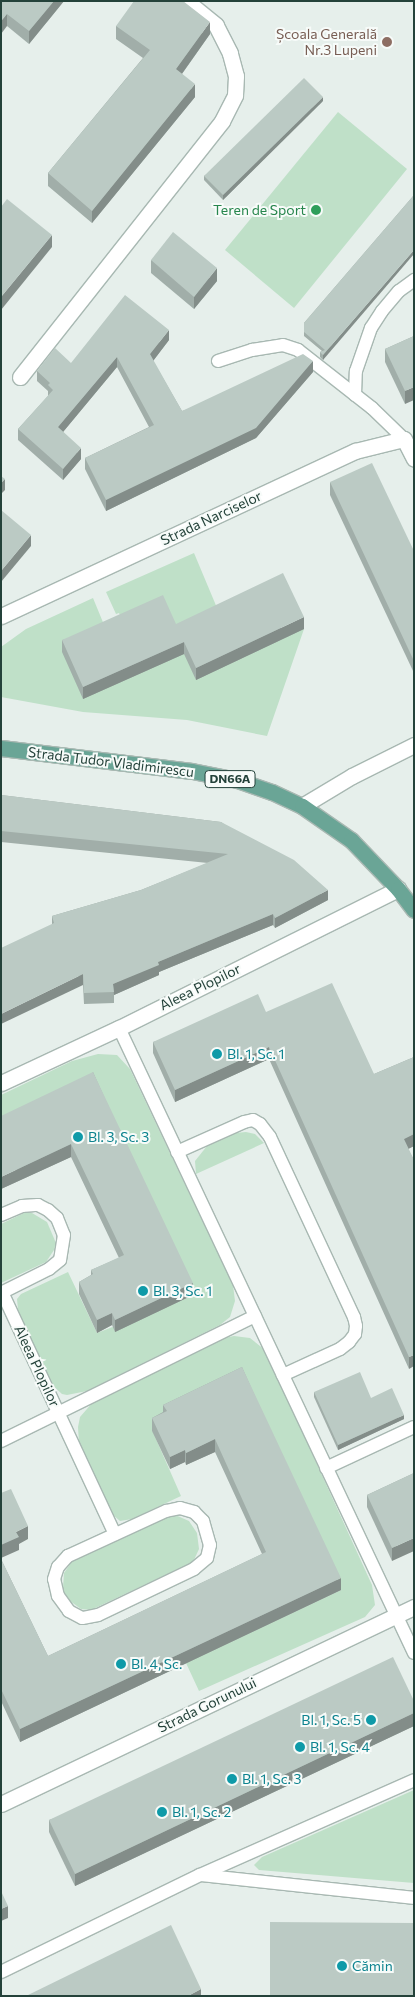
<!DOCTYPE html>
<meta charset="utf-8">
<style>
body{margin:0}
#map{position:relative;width:415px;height:1997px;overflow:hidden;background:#e6efeb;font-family:Commissioner,sans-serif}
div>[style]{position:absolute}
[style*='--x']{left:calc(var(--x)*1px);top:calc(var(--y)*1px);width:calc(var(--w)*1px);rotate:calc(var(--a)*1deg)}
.green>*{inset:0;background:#bfe0c8}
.roads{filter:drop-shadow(1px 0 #a8b8b2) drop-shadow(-1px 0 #a8b8b2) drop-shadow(0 1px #a8b8b2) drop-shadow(0 -1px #a8b8b2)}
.service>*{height:12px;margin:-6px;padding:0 6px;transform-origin:6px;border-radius:6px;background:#fff}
.minor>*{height:15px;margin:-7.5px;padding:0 7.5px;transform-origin:7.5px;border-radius:7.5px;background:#fff}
.primary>*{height:15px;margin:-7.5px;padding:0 7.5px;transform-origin:7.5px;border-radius:7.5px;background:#6aa596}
.wall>*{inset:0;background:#a1aea9}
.shaded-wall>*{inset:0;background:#838d89}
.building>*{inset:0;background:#bbcac4}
.dots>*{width:14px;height:14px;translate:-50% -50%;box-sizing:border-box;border:2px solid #f7fbf9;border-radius:50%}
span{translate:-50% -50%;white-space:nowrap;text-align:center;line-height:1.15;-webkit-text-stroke:4px #f7fbf9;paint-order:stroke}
.shield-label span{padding:1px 4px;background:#f7fbf9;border:1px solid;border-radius:4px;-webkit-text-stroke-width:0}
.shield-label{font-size:12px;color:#24423a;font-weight:700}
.education-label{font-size:14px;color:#785e54}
.right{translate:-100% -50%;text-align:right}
.leisure-label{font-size:14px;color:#27864d}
.street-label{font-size:14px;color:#24423a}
.culture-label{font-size:14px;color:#0d838f}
.left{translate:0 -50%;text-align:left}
.frame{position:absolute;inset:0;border:2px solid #24423a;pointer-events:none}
</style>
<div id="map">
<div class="green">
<div style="clip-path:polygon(338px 112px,407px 169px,294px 308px,225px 250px)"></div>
<div style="clip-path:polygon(194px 553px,220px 615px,176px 636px,124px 624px,119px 613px,116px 614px,106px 592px)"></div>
<div style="clip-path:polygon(93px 598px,107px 632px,184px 654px,304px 629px,267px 736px,187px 720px,83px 712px,1px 697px,1px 647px,26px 629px)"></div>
<div style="clip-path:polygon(98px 1054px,117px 1055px,130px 1069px,233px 1285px,235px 1301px,230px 1317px,220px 1325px,87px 1391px,67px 1395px,62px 1394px,50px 1383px,18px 1310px,17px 1299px,21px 1294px,68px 1272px,97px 1333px,192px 1296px,93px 1085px,1px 1129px,1px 1095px,72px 1061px)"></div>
<div style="clip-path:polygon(246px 1132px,255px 1134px,264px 1143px,196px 1174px,195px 1161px,207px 1146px,235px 1133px)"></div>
<div style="clip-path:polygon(24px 1213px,32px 1213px,47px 1222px,56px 1243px,54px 1250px,46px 1262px,1px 1283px,1px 1224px)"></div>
<div style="clip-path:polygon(234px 1336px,250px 1338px,265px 1350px,372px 1585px,375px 1605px,365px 1617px,199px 1691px,186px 1663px,341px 1590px,265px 1428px,152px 1430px,181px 1496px,132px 1519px,120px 1521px,112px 1514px,79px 1444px,78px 1427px,80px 1417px,93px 1402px,224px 1338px)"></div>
<div style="clip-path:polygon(173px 1514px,189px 1521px,197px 1533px,199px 1549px,193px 1562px,91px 1610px,81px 1609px,66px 1598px,63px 1588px,64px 1573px,73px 1560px)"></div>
<div style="clip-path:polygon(414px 1790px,414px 1883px,259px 1870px,254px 1865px,262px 1857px)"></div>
</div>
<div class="roads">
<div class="service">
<div style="--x:218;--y:361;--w:36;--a:-18"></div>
<div style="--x:252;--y:350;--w:31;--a:-9"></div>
<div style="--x:283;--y:345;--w:16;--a:18"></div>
<div style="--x:298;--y:350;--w:94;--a:38.1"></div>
<div style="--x:372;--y:408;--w:45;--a:44.1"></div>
<div style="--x:355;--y:395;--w:24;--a:-88"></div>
<div style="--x:356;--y:371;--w:46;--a:-70.8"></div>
<div style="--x:371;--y:328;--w:20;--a:-57"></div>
<div style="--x:382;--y:311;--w:26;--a:-50"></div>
<div style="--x:399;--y:291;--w:19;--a:-36"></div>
<div style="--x:119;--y:1028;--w:691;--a:64.73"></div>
<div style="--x:177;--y:1152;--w:73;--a:-24.1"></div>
<div style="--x:244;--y:1122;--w:9;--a:-13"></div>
<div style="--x:253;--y:1120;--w:8;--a:30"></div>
<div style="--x:260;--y:1124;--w:16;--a:52"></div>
<div style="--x:270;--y:1137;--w:199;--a:65"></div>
<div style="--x:354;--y:1317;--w:9;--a:77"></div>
<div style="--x:356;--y:1326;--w:8;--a:97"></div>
<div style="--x:355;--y:1334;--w:10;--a:127"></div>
<div style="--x:349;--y:1342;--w:11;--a:142"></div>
<div style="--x:340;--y:1349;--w:63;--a:155.5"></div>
<div style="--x:1;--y:1215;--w:23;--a:-23"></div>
<div style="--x:22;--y:1206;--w:16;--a:-4"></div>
<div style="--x:38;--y:1205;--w:11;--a:27"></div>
<div style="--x:48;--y:1210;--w:12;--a:42"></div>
<div style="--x:57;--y:1218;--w:18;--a:68"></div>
<div style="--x:64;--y:1235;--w:25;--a:99"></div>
<div style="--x:60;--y:1260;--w:14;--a:141"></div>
<div style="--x:49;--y:1269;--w:54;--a:153.4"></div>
<div style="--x:2;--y:1292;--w:267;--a:65"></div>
<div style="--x:1;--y:1441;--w:283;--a:-26.2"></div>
<div style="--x:326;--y:1468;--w:97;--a:-25"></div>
<div style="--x:180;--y:1508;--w:15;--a:16"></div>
<div style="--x:194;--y:1512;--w:13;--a:45"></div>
<div style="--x:203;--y:1521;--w:25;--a:74"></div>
<div style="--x:210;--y:1545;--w:13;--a:103"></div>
<div style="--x:207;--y:1558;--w:17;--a:140"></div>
<div style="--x:194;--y:1569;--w:106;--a:154.4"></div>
<div style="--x:98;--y:1615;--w:16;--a:169"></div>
<div style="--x:82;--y:1618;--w:15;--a:-152"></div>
<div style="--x:69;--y:1611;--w:19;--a:-126"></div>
<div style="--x:58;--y:1596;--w:17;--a:-103"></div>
<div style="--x:54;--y:1579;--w:13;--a:-72"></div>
<div style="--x:58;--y:1567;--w:15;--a:-48"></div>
<div style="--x:68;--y:1556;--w:108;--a:-24.7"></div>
<div style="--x:166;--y:1511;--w:14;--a:-12"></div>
<div style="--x:200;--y:1875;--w:215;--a:6.1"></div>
<div style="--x:1;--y:1972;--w:221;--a:-26"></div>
<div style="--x:200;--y:1875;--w:234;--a:-23.9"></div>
</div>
<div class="minor">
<div style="--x:20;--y:377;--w:326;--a:-51.7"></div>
<div style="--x:222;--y:121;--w:29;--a:-63"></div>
<div style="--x:235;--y:95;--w:19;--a:-87"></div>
<div style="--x:236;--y:76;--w:24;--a:-105"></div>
<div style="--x:230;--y:53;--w:31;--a:-117"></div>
<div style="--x:216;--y:25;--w:38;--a:-141"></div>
<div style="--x:1;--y:616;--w:391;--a:-25"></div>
<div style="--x:355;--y:451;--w:50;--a:-13.8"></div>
<div style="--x:404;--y:439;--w:22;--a:63"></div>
<div style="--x:302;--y:806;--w:58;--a:-31"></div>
<div style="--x:352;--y:776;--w:69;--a:-26.6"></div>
<div style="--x:1;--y:1083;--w:130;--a:-25"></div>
<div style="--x:119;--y:1028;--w:312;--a:-26.5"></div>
<div style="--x:1;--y:1804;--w:458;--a:-25.5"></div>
</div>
<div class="primary">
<div style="--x:1;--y:748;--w:192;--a:6.9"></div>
<div style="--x:192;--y:771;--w:46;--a:11.3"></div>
<div style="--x:237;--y:780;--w:37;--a:19"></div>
<div style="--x:272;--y:792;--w:33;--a:25"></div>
<div style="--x:302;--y:806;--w:60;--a:34.8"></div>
<div style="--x:351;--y:840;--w:68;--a:46.2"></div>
<div style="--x:398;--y:889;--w:26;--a:53"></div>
</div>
</div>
<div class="wall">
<div style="clip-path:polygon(1px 1px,64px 1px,29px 44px,7px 26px)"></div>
<div style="clip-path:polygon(116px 26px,210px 34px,182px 74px,195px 97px,92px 223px,48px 186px,48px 173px,143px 58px,116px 39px)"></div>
<div style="clip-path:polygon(323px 101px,223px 200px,204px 180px,204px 176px)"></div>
<div style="clip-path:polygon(414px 195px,323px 360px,320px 357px,320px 352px,322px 351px,304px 336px,304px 323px)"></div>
<div style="clip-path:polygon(151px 260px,217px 281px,194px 309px,151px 273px)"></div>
<div style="clip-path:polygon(414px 336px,405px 404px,385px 362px,385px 349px)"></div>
<div style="clip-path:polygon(169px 340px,153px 361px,182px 411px,313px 372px,256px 438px,106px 511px,85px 469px,85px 458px,149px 427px,117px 367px,63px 432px,81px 459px,63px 480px,18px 440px,18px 429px,48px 396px,48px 391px,37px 381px,37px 371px)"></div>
<div style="clip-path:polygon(330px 482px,414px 551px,414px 673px,330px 495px)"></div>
<div style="clip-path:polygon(176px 624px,304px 629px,196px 680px,184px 654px,83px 699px,62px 652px,62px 640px)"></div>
<div style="clip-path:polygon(1px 795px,221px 822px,328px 900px,275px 928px,273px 925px,159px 972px,159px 975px,114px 995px,114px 1003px,84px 1004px,83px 985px,52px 924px,52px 916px,141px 890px,208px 863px,1px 842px)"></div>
<div style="clip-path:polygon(266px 1012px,374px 1074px,414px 1057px,414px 1146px,408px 1149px,414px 1160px,409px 1369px,269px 1059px,175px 1102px,153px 1053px,153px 1042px)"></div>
<div style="clip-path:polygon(93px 1072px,193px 1295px,115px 1332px,112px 1325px,97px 1333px,79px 1294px,79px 1282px,91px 1275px,91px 1270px,119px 1258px,71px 1157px,1px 1189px)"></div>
<div style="clip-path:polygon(242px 1367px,341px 1590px,20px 1742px,1px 1701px,1px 1559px,48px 1656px,262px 1554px,215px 1452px,186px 1465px,185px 1462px,170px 1469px,152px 1431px,152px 1418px,163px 1412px,163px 1405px)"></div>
<div style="clip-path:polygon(314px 1392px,404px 1419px,338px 1450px,314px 1397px)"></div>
<div style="clip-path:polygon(414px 1473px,392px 1561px,367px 1507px,367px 1495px)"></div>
<div style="clip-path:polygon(414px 1701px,414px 1726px,75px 1886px,49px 1832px,49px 1820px)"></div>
</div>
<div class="shaded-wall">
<div style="clip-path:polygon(54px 1px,64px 1px,29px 44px,29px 31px)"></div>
<div style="clip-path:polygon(7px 14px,7px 26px,1px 34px,1px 21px)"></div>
<div style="clip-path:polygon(210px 22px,210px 34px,176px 82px,176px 69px)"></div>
<div style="clip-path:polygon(195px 84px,195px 97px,92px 223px,92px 211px)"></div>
<div style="clip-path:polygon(323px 97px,323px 101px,223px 200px,223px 195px)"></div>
<div style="clip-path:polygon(52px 235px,52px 247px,1px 310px,1px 297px)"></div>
<div style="clip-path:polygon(414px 250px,414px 254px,323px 360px,323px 355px)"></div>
<div style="clip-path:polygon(217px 268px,217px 281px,194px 309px,194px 297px)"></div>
<div style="clip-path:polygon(169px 330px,169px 340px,150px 365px,150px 354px)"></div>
<div style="clip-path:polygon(117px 357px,117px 367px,58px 438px,58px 427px)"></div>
<div style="clip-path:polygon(313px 361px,313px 372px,256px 438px,106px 511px,106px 500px)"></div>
<div style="clip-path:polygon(414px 387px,414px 400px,405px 404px,405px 391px)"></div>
<div style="clip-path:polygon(81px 448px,81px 459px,63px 480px,63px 469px)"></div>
<div style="clip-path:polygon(5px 479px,5px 490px,1px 494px,1px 483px)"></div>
<div style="clip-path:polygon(31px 535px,31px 546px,1px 582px,1px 571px)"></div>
<div style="clip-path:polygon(304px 617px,304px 629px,196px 680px,196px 668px)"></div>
<div style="clip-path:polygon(184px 642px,184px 654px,83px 699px,83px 687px)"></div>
<div style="clip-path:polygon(328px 890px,328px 900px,275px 928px,275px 918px)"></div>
<div style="clip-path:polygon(273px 914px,273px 925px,159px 972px,159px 975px,114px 995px,113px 984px,158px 962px)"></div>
<div style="clip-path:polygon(83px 974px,83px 985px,1px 1024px,1px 1014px)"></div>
<div style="clip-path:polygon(269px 1047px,269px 1059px,175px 1102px,175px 1090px)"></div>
<div style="clip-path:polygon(414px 1134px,414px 1146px,404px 1151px,404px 1139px)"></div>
<div style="clip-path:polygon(71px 1144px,71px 1157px,1px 1189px,1px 1177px)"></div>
<div style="clip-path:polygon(193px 1283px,193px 1295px,115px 1332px,115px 1320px)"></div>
<div style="clip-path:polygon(112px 1313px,112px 1325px,97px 1333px,97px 1320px)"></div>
<div style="clip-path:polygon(414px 1355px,414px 1366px,409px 1369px,409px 1357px)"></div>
<div style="clip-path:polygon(404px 1415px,404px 1419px,338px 1450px,338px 1445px)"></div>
<div style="clip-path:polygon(215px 1439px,215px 1452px,186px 1465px,186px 1453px)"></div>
<div style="clip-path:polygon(185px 1450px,185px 1462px,170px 1469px,170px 1457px)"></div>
<div style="clip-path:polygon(28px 1526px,28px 1539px,19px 1544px,19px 1550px,1px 1558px,1px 1545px,16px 1532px)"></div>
<div style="clip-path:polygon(414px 1538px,414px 1551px,392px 1561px,392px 1548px)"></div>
<div style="clip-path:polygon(341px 1578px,341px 1590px,20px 1742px,20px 1729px)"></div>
<div style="clip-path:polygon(414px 1713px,414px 1726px,75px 1886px,75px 1874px)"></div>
<div style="clip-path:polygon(8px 1906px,8px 1918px,1px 1921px,1px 1909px)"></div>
<div style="clip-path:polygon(201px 1989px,201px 1996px,188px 1996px)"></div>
</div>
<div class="building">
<div style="clip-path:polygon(1px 1px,54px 1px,29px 31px,7px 14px,1px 21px)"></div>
<div style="clip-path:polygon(134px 1px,183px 1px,210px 22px,176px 69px,195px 84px,92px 211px,48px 173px,150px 50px,116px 26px)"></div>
<div style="clip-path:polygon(304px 78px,323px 97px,223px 195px,204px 176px)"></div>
<div style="clip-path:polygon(414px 195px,414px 250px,323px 355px,320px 352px,325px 350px,304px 332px,304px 323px)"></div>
<div style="clip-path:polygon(7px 199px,52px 235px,1px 297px,1px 207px)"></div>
<div style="clip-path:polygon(173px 232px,217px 268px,194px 297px,151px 260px)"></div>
<div style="clip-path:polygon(125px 295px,169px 330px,150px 354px,182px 411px,303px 354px,313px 361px,256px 428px,106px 500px,85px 458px,154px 425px,117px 357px,58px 427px,81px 448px,63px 469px,18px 429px,53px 390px,48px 385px,50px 383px,37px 371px,55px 348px,71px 363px)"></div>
<div style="clip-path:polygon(414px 336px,414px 387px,405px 391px,385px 349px)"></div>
<div style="clip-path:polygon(372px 463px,414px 551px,414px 661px,330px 482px)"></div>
<div style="clip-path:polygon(1px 476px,5px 479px,1px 483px)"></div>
<div style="clip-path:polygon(1px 510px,31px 535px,1px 571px)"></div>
<div style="clip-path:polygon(283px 573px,304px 617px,196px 668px,184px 642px,83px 687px,62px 640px,163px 595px,176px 624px)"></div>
<div style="clip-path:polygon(1px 795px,221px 822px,294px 860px,328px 890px,275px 918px,273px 914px,158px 962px,159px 965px,113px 984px,114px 992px,84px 993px,83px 974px,1px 1014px,1px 948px,54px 923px,52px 916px,141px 890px,228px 854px,1px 831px)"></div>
<div style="clip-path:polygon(332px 983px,374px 1074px,414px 1057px,414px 1134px,404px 1139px,414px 1160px,414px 1355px,409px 1357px,269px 1047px,175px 1090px,153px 1042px,258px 994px,266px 1012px)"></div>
<div style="clip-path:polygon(93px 1072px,193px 1283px,115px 1320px,112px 1313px,97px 1320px,79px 1282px,93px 1274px,91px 1270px,124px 1255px,71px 1144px,1px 1177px,1px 1116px)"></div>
<div style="clip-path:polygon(242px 1367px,341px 1578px,20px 1729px,1px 1689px,1px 1559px,48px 1656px,266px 1552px,215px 1439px,186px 1453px,185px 1450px,170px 1457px,152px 1418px,167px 1411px,163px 1405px)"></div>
<div style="clip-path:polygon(360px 1372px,371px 1398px,392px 1388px,404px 1415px,338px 1445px,314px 1392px)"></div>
<div style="clip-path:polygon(414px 1473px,414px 1538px,392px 1548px,367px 1495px)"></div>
<div style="clip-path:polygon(11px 1489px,28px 1526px,16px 1532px,19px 1537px,1px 1545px,1px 1493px)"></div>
<div style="clip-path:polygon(393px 1657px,414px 1701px,414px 1713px,75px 1874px,49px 1820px)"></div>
<div style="clip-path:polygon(1px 1891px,8px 1906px,1px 1909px)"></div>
<div style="clip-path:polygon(270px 1922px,414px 1923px,414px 1996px,270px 1995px)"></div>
<div style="clip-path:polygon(171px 1925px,201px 1989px,188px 1996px,26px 1996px)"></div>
</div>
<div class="dots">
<div style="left:387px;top:42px;background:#8d6e63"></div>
<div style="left:316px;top:210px;background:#2e9e5b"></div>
<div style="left:217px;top:1054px;background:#0f9aa8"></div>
<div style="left:78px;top:1137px;background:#0f9aa8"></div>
<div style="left:143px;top:1291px;background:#0f9aa8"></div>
<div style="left:121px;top:1664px;background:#0f9aa8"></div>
<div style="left:371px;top:1720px;background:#0f9aa8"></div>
<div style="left:300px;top:1747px;background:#0f9aa8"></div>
<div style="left:232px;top:1779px;background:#0f9aa8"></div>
<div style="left:162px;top:1812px;background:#0f9aa8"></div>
<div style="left:342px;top:1966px;background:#0f9aa8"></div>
</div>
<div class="shield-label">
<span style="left:230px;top:779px">DN66A</span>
</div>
<div class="education-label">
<span class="right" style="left:377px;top:42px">Școala Generală<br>Nr.3 Lupeni</span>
</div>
<div class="leisure-label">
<span class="right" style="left:306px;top:210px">Teren de Sport</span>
</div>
<div class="street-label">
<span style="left:211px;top:518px;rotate:-25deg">Strada Narciselor</span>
<span style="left:111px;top:762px;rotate:7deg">Strada Tudor Vladimirescu</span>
<span style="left:200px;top:987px;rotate:-26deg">Aleea Plopilor</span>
<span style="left:37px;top:1366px;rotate:65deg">Aleea Plopilor</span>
<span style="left:207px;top:1705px;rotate:-26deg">Strada Gorunului</span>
</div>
<div class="culture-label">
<span class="left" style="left:227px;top:1054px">Bl. 1, Sc. 1</span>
<span class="left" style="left:88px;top:1137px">Bl. 3, Sc. 3</span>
<span class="left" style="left:153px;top:1291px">Bl. 3, Sc. 1</span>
<span class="left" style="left:131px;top:1664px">Bl. 4, Sc.</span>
<span class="right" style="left:361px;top:1720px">Bl. 1, Sc. 5</span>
<span class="left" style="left:310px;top:1747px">Bl. 1, Sc. 4</span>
<span class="left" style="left:242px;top:1779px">Bl. 1, Sc. 3</span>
<span class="left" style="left:172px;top:1812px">Bl. 1, Sc. 2</span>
<span class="left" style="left:352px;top:1966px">Cămin</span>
</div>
<div class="frame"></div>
</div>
